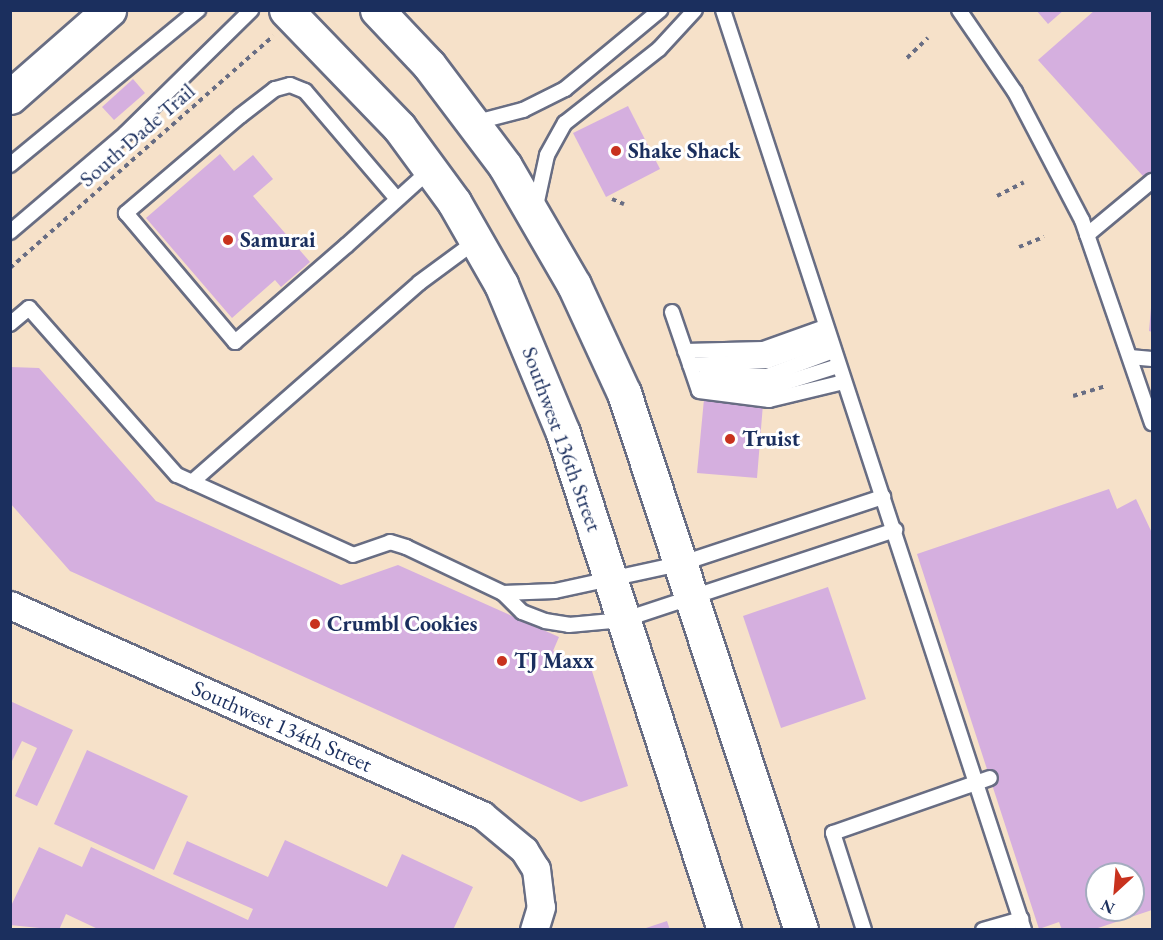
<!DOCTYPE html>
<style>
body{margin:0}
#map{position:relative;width:1163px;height:940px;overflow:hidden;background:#f6e1c9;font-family:"EB Garamond",serif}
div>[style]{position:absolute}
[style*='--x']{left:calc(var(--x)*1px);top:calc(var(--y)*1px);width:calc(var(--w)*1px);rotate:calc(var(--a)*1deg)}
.building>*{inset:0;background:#d5afdf}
.path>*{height:4px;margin-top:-2px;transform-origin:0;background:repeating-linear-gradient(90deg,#686d83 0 4.5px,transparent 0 9px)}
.roads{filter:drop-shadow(2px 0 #686d83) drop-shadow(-2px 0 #686d83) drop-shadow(0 2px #686d83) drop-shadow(0 -2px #686d83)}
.service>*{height:14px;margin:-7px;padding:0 7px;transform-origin:7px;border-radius:7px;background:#fff}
.minor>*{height:27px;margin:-13.5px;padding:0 13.5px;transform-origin:13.5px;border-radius:13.5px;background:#fff}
.tertiary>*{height:33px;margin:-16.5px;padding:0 16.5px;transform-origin:16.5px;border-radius:16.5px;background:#fff}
.trunk>*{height:33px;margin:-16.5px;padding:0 16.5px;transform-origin:16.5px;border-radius:16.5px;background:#fff}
.dots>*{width:16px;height:16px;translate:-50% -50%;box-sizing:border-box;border:3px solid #fff;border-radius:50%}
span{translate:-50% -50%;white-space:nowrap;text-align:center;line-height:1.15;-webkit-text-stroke:6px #fff;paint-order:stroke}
.street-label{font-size:22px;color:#1b2f5e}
.poi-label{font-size:22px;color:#1b2f5e;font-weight:700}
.left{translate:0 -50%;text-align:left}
.frame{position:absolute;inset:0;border:12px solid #1b2f5e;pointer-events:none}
.north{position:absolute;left:1085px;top:862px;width:60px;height:60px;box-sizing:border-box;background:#fff;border:2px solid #a4acbf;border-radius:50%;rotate:206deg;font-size:16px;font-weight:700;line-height:24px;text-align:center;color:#1b2f5e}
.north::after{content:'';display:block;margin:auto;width:21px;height:27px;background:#c8321e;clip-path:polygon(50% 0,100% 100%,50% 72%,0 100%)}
</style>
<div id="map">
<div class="building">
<div style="clip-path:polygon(1036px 10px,1064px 10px,1048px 24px)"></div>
<div style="clip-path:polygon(1095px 10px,1152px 10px,1152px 186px,1038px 60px)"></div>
<div style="clip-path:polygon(133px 79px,145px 93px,114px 120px,102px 107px)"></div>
<div style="clip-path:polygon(628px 106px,660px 169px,606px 197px,573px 133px)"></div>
<div style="clip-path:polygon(220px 154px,234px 171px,253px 155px,273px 179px,253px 196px,310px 262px,281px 287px,275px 280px,232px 318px,146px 218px)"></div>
<div style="clip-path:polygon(1151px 308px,1152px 308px,1152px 332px,1149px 331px)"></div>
<div style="clip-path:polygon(704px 348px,733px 352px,750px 403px,763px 404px,757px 478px,697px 473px,704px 399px,721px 401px)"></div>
<div style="clip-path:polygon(10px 367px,39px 368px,156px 501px,341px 585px,398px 565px,559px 637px,553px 651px,591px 668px,628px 786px,581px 802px,70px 571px,10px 503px)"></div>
<div style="clip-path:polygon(evenodd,1109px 489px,1117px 509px,1136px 499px,1152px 533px,1152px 910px,1092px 930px,1062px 930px,1059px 922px,1039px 929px,917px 554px,1109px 489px,1097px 874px,1133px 874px,1133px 910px,1097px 910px,1097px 874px)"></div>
<div style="clip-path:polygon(828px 587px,866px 699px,781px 728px,743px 616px)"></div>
<div style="clip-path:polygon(10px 701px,73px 730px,37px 806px,15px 796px,37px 748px,22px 741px,10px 765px)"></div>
<div style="clip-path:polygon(87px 750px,188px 796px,154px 870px,54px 824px)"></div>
<div style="clip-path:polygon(285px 840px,387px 887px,402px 854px,473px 887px,453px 930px,100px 930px,66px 914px,59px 930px,10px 925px,10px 908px,39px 847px,82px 867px,91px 847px,248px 920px,253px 909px,173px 874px,187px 841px,268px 877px)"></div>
<div style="clip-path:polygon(667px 921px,670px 930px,643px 930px,643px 929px)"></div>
</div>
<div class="path">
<div style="--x:907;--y:58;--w:29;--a:-44"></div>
<div style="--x:997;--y:196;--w:30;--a:-27"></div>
<div style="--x:612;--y:199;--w:13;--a:23"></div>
<div style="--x:1019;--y:247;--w:27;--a:-22"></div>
<div style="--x:10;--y:268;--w:351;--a:-41.4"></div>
<div style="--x:1073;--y:396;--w:34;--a:-17"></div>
</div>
<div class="roads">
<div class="service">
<div style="--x:723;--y:10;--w:968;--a:71.88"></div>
<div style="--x:959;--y:10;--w:99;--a:55.7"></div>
<div style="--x:1015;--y:92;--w:144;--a:62.4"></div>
<div style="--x:1082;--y:220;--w:215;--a:71"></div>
<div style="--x:473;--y:123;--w:52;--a:-14.6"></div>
<div style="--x:523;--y:110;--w:47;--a:-26.6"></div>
<div style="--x:565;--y:89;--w:124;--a:-39.7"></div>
<div style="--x:10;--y:165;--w:244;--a:-39.5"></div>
<div style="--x:397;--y:199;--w:142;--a:-130.4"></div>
<div style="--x:305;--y:91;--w:16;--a:-158"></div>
<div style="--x:290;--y:85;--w:16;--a:165"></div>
<div style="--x:275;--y:89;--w:44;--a:142.4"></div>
<div style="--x:240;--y:116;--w:150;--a:139.6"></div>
<div style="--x:126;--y:213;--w:169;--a:49.8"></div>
<div style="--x:235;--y:342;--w:148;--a:-40.9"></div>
<div style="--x:347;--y:245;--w:113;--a:-42.1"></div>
<div style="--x:536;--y:206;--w:52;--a:-77.8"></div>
<div style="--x:547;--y:155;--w:37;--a:-61"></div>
<div style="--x:565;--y:123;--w:120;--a:-38.2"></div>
<div style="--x:659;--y:49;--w:53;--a:-47.3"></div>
<div style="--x:10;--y:232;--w:151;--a:-40.4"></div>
<div style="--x:125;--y:134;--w:177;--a:-44.5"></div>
<div style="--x:1087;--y:235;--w:85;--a:-39.7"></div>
<div style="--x:672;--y:312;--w:83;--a:71.1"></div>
<div style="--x:699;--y:391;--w:71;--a:7.3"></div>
<div style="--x:769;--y:400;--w:77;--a:-13.5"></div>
<div style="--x:10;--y:324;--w:25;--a:-40"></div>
<div style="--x:29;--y:308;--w:223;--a:48.5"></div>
<div style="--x:177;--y:475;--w:193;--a:24.4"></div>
<div style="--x:353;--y:555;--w:39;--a:-19"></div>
<div style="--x:390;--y:542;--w:17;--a:17"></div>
<div style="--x:406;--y:547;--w:107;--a:25.4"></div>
<div style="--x:503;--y:593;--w:27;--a:45"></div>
<div style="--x:522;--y:612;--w:25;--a:21"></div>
<div style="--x:545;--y:621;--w:24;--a:9"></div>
<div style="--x:569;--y:625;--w:54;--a:-5.3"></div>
<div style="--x:623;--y:620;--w:287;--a:-18.3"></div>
<div style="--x:685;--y:351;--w:78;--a:-1.5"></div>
<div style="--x:763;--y:349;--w:66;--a:-19.5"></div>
<div style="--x:1130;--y:357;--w:22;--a:5"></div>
<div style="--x:690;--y:365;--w:78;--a:-2.9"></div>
<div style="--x:768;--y:361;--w:65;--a:-19.8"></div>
<div style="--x:705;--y:376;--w:62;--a:0"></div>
<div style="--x:767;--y:376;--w:71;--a:-20.7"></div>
<div style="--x:709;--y:384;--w:56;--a:5.1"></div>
<div style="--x:765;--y:389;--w:77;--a:-17.5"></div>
<div style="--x:192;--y:482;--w:302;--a:-41.2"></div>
<div style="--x:419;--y:283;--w:71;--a:-36.4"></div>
<div style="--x:503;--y:593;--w:52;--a:-2.2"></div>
<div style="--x:555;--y:591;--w:131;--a:-12.3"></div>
<div style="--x:683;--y:563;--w:211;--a:-18.3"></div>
<div style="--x:864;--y:930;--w:102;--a:-107.7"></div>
<div style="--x:833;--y:833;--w:166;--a:-19.3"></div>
<div style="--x:983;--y:930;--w:40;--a:-16"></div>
</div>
<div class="minor">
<div style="--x:10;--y:605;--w:517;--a:23.99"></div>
<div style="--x:482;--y:815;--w:55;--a:39.8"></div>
<div style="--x:524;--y:850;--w:22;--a:58"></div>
<div style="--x:536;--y:869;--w:38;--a:83"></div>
<div style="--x:541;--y:907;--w:24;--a:107"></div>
</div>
<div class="tertiary">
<div style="--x:286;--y:10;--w:163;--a:46"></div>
<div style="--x:399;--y:127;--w:93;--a:53.7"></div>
<div style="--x:454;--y:202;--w:95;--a:60.2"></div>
<div style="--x:501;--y:284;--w:161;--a:67.4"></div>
<div style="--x:563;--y:433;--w:522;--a:72.05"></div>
<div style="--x:377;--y:10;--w:76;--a:46.6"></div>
<div style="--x:429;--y:65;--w:126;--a:53"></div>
<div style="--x:505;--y:166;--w:138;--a:59.9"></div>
<div style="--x:574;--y:285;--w:119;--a:65.2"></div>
<div style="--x:624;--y:393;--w:565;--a:71.76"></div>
</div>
<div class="trunk">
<div style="--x:10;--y:97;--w:132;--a:-41.3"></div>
</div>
</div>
<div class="dots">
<div style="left:616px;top:151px;background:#c8321e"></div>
<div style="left:228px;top:240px;background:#c8321e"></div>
<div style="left:730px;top:439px;background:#c8321e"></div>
<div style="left:315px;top:624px;background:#c8321e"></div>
<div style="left:502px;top:661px;background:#c8321e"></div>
</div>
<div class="street-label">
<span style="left:137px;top:135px;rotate:-41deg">South Dade Trail</span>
<span style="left:562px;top:439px;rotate:70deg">Southwest 136th Street</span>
<span style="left:282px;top:726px;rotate:24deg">Southwest 134th Street</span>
</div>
<div class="poi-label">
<span class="left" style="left:628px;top:151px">Shake Shack</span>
<span class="left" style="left:240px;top:240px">Samurai</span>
<span class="left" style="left:742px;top:439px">Truist</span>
<span class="left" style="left:327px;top:624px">Crumbl Cookies</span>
<span class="left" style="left:514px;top:661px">TJ Maxx</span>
</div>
<div class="frame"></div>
<div class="north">N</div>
</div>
